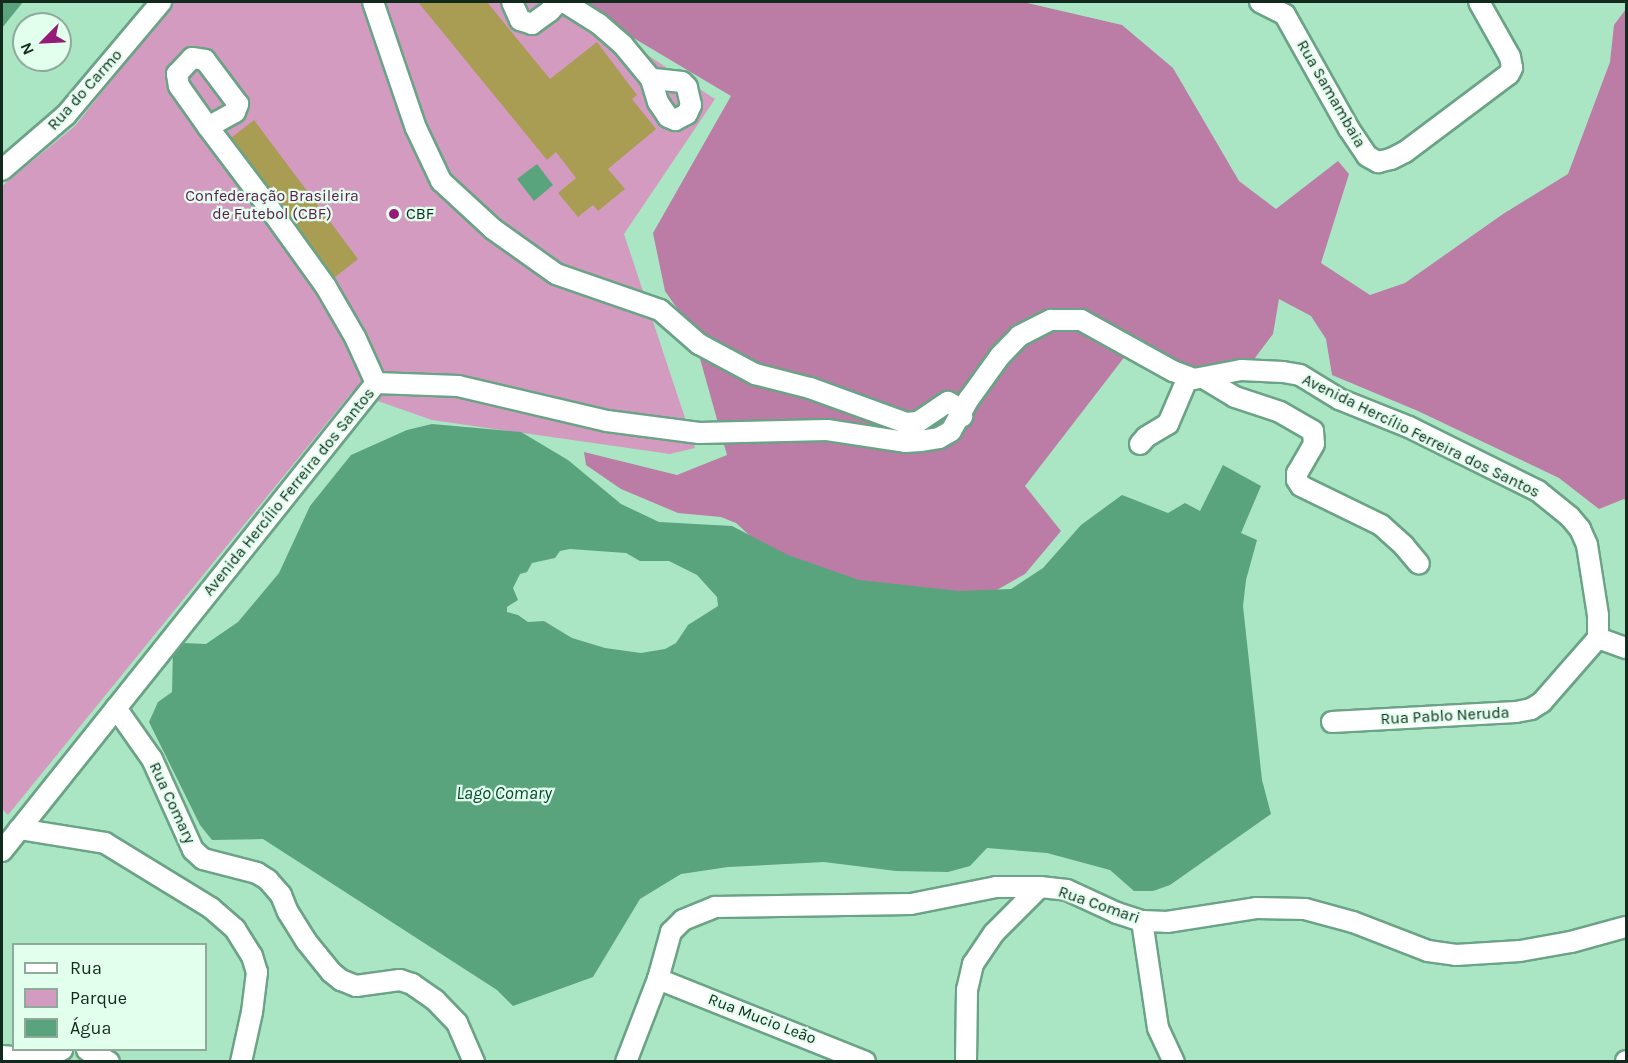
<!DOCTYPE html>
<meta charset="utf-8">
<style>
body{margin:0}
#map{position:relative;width:1628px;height:1063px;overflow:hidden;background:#aae5c4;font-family:Karla,sans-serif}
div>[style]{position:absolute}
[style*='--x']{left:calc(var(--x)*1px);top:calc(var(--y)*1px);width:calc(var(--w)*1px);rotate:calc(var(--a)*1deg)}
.green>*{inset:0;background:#d49bc0}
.forest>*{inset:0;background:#bb7ca6}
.water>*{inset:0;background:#59a47d}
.building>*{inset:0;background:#a99d54}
.roads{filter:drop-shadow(2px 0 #6aa385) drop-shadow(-2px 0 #6aa385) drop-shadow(0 2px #6aa385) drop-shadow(0 -2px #6aa385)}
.minor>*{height:20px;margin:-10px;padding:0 10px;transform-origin:10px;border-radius:10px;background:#fff}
.dots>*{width:16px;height:16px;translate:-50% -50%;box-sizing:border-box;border:3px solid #e2ffee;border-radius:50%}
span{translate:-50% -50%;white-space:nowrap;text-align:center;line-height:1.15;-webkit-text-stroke:4.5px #e2ffee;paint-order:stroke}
.street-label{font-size:16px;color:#12291d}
.park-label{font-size:16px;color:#631850}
.poi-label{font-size:16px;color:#12291d}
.left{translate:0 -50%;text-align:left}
.water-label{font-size:18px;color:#07462c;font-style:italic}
.frame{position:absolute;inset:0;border:3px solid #12291d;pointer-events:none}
.legend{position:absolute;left:12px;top:943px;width:195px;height:108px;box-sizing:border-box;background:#e2ffee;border:2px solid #8fa99a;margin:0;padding:8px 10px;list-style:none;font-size:18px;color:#12291d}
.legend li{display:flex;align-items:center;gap:12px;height:30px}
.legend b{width:30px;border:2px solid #8fa99a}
.north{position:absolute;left:12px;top:12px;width:60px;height:60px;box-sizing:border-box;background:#e2ffee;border:2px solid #8fa99a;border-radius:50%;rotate:246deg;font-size:16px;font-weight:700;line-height:24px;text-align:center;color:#12291d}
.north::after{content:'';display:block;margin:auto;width:21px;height:27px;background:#941c78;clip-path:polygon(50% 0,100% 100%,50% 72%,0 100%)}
</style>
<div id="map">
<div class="green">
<div style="clip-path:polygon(174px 2px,566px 2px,715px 99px,624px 234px,695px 448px,670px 454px,432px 420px,352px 392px,8px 815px,2px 809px,2px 186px,75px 126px)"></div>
</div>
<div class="forest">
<div style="clip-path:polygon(573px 2px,1023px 2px,1122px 25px,1173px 68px,1239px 181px,1276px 209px,1338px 161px,1349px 174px,1321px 263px,1370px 295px,1405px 283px,1503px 214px,1568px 174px,1610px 62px,1614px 25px,1626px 9px,1626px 501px,1624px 499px,1599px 509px,1559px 478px,1418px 411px,1332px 375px,1326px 339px,1311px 316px,1279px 299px,1273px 334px,1243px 374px,1195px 370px,1136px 342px,1025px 486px,1061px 531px,1025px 574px,995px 591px,948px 597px,847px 586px,779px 562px,736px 523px,721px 517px,678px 513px,621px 489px,586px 465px,584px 452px,677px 475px,727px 455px,692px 330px,665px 291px,653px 233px,731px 96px)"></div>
</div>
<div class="water">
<div style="clip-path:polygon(2px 2px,23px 2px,2px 28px)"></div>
<div style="clip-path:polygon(537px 164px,553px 185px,534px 201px,517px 179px)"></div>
<div style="clip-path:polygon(evenodd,432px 424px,521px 432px,568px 460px,621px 504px,659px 522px,732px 526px,788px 555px,859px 580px,959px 591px,1011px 589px,1043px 568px,1081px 525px,1122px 495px,1168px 513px,1185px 503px,1200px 511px,1223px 465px,1261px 486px,1241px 533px,1257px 540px,1246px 580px,1243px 606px,1262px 780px,1271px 814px,1170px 885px,1153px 891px,1134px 891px,1110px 870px,1047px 853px,987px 848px,970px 866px,948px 872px,896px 871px,824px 862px,728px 867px,681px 874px,640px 899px,593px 977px,513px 1006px,497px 990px,263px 839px,212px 840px,200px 825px,149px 722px,158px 702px,172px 692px,173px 649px,183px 643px,206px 644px,238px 622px,279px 573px,310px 506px,351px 455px,407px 430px,432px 424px,570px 549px,626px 553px,640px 561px,669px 561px,697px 575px,717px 597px,718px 606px,688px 625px,676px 643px,665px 649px,641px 653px,605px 648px,572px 638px,544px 621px,528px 622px,518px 615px,507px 612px,507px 607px,518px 600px,513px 588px,520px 574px,527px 572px,532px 563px,555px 558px,560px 551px,570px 549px)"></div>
</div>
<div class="building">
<div style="clip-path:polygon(418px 2px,487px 2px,550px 79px,597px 42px,637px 95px,632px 99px,656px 129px,608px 169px,625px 189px,598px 211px,593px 205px,578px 217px,558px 193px,576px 178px,556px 152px,547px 160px)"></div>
<div style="clip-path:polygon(254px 120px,358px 259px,334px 278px,231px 138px)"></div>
</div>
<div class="roads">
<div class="minor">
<div style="--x:373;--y:2;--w:133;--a:71.2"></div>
<div style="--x:416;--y:128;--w:59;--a:64.7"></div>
<div style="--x:441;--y:181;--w:71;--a:42.7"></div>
<div style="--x:493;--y:229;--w:77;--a:35.5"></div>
<div style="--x:556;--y:274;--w:110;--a:19.1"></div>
<div style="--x:660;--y:310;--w:52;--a:41.1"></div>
<div style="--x:699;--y:344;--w:64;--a:28.2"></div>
<div style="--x:755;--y:374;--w:57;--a:14.3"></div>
<div style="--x:810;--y:388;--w:102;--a:20"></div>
<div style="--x:906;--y:423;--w:12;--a:-5"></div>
<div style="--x:918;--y:422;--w:36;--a:-34"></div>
<div style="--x:948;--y:402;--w:13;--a:29"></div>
<div style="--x:959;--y:408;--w:9;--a:69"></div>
<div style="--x:512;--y:2;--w:20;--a:66"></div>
<div style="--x:520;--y:20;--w:13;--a:18"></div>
<div style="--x:532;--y:24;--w:22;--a:-36"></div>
<div style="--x:550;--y:11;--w:12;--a:-48"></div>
<div style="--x:564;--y:2;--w:41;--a:32.2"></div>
<div style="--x:599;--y:24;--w:32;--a:41"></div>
<div style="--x:623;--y:45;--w:44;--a:50.5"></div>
<div style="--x:651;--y:79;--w:24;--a:73"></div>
<div style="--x:658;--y:102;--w:18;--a:56"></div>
<div style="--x:668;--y:117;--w:8;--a:23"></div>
<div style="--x:675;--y:120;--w:13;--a:-27"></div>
<div style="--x:687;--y:114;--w:10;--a:-66"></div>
<div style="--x:691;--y:105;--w:18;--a:-103"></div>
<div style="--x:687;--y:87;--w:7;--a:-135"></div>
<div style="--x:682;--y:82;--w:31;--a:-174"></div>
<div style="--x:1260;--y:2;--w:28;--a:27"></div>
<div style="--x:1285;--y:15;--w:131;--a:60.7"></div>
<div style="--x:1349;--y:129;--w:32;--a:56"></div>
<div style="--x:1367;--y:156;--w:13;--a:29"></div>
<div style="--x:1378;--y:162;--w:13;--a:-13"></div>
<div style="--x:1391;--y:159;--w:16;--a:-27"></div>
<div style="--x:1405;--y:152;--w:130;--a:-36.9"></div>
<div style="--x:1509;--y:74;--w:7;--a:-63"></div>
<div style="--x:1512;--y:68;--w:11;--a:-100"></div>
<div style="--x:1510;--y:57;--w:63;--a:-119.4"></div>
<div style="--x:208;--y:127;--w:31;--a:-29"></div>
<div style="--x:235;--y:112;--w:9;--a:-69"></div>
<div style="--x:238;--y:104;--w:55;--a:-126.9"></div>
<div style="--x:205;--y:60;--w:13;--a:-171"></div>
<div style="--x:192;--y:58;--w:22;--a:133"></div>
<div style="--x:177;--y:74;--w:12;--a:81"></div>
<div style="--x:179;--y:86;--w:50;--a:54.7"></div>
<div style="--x:208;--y:127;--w:103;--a:52.9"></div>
<div style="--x:270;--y:209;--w:96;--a:54.3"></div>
<div style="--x:326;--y:287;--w:58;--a:59.9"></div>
<div style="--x:355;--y:337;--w:51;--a:65.5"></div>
<div style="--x:2;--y:170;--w:84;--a:-40.7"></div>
<div style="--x:66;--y:115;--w:148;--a:-49.9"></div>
<div style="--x:1205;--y:379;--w:35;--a:31"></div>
<div style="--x:1235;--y:397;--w:47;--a:18.4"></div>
<div style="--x:1280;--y:412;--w:38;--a:30"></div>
<div style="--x:1313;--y:431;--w:13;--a:86"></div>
<div style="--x:1314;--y:444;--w:34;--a:120"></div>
<div style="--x:1297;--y:473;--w:7;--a:90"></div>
<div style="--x:1297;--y:480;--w:7;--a:56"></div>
<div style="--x:1301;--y:486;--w:89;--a:26"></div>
<div style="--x:1381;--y:525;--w:31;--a:42"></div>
<div style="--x:1404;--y:546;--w:23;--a:50"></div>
<div style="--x:1140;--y:444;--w:9;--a:-49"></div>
<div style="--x:1146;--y:437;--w:26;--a:-31"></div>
<div style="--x:1168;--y:424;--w:51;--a:-66.9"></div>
<div style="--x:1598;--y:638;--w:30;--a:20"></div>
<div style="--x:116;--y:708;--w:62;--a:54.8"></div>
<div style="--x:152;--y:759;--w:100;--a:65.7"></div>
<div style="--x:193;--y:850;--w:13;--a:42"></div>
<div style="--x:203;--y:859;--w:56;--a:14.5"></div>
<div style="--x:257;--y:873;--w:13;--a:32"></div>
<div style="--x:268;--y:880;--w:20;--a:49"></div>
<div style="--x:281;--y:895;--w:18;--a:68"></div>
<div style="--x:288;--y:912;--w:34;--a:58"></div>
<div style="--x:306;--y:941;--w:40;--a:51"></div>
<div style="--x:331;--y:972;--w:13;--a:39"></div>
<div style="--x:341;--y:980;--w:16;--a:22"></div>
<div style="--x:356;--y:986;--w:44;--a:-7.8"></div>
<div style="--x:400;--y:980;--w:13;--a:18"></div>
<div style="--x:412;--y:984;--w:28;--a:35"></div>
<div style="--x:435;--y:1000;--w:32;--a:46"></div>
<div style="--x:457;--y:1023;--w:43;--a:66.4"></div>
<div style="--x:1332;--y:722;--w:184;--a:-3.1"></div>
<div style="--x:1516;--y:712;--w:15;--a:-11"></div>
<div style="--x:1531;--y:709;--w:13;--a:-32"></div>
<div style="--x:1542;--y:702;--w:85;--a:-48.8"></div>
<div style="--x:19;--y:829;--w:87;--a:9.2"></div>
<div style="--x:105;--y:843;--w:124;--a:31.5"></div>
<div style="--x:211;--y:908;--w:32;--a:41"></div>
<div style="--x:235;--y:929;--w:32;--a:58"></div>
<div style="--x:252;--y:956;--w:17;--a:73"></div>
<div style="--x:257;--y:972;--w:40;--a:97.1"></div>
<div style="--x:252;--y:1012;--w:51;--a:102.4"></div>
<div style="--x:2;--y:851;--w:599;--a:-51.37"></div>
<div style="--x:376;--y:383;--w:82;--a:2.1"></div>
<div style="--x:458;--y:386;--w:153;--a:13.2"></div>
<div style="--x:607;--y:421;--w:93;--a:7.4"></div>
<div style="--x:699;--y:433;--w:128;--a:-1.3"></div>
<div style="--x:827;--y:430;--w:79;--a:8.7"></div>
<div style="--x:905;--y:442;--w:15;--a:-4"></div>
<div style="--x:920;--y:441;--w:19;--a:-9"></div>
<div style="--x:939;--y:438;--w:14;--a:-30"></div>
<div style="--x:951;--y:431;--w:37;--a:-61"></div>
<div style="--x:969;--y:399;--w:53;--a:-54.2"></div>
<div style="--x:1000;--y:356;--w:28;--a:-46"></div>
<div style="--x:1019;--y:336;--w:36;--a:-27"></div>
<div style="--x:1051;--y:320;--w:30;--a:0"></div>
<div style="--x:1081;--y:320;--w:105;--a:29"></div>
<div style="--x:1173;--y:371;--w:22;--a:21"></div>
<div style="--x:1194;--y:379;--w:48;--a:-10.8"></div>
<div style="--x:1241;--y:370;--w:42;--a:2.7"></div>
<div style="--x:1283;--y:372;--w:17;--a:10"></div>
<div style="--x:1300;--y:375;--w:46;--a:31.6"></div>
<div style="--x:1339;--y:399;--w:75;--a:21.8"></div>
<div style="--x:1409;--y:427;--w:144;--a:26.4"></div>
<div style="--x:1538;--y:491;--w:41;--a:39.1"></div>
<div style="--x:1570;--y:517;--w:16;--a:50"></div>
<div style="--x:1580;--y:529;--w:17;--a:66"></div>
<div style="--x:1587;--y:545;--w:71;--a:81.1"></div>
<div style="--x:1598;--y:615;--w:23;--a:90"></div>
<div style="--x:1142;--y:921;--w:108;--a:81.5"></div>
<div style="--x:1158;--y:1028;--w:38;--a:65"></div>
<div style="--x:658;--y:979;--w:223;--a:21.8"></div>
<div style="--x:87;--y:1050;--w:25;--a:29"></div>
<div style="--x:2;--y:1056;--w:22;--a:5"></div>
<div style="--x:24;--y:1058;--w:39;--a:-12"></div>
<div style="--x:626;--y:1062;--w:89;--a:-68.9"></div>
<div style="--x:658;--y:979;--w:49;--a:-74.5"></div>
<div style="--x:671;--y:932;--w:17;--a:-45"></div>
<div style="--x:683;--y:920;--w:35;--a:-22"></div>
<div style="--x:715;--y:907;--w:196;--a:-0.9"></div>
<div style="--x:911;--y:904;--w:87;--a:-11.3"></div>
<div style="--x:996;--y:887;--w:44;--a:0"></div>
<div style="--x:1040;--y:887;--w:27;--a:6"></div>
<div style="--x:1067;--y:890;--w:55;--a:24.7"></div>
<div style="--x:1117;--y:913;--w:26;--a:18"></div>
<div style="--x:1142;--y:921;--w:25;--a:2"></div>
<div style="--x:1167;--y:922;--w:90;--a:-8.9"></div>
<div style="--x:1256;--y:908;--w:49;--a:1.2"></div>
<div style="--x:1305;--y:909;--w:50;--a:15.2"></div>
<div style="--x:1353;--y:922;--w:80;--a:21.1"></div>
<div style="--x:1428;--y:951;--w:28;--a:8"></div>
<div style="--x:1456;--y:955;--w:64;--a:-3.6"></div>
<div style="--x:1520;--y:951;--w:52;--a:-10"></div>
<div style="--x:1571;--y:942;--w:57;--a:-15.3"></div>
<div style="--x:966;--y:1062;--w:72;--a:-89.2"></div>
<div style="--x:967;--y:990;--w:27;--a:-77"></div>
<div style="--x:973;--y:964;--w:37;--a:-56"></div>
<div style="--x:994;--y:933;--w:65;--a:-45"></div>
<div style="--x:1626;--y:1062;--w:1;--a:-90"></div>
</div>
</div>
<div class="dots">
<div style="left:394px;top:214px;background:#941c78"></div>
</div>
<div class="street-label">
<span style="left:85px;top:90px;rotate:-48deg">Rua do Carmo</span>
<span style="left:1331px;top:94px;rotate:60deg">Rua Samambaia</span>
<span style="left:1421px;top:436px;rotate:26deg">Avenida Hercílio Ferreira dos Santos</span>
<span style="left:289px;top:492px;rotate:-51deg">Avenida Hercílio Ferreira dos Santos</span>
<span style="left:1445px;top:716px;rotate:-3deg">Rua Pablo Neruda</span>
<span style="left:172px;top:803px;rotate:65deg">Rua Comary</span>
<span style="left:1099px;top:905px;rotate:19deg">Rua Comari</span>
<span style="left:762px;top:1019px;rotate:21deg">Rua Mucio Leão</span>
</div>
<div class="park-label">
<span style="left:272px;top:205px">Confederação Brasileira<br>de Futebol (CBF)</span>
</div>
<div class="poi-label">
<span class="left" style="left:406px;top:214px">CBF</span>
</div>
<div class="water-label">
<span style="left:504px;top:793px">Lago Comary</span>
</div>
<div class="frame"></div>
<ul class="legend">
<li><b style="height:8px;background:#fff"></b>Rua</li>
<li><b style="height:16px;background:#d49bc0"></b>Parque</li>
<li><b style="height:16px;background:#59a47d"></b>Água</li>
</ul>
<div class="north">N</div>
</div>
